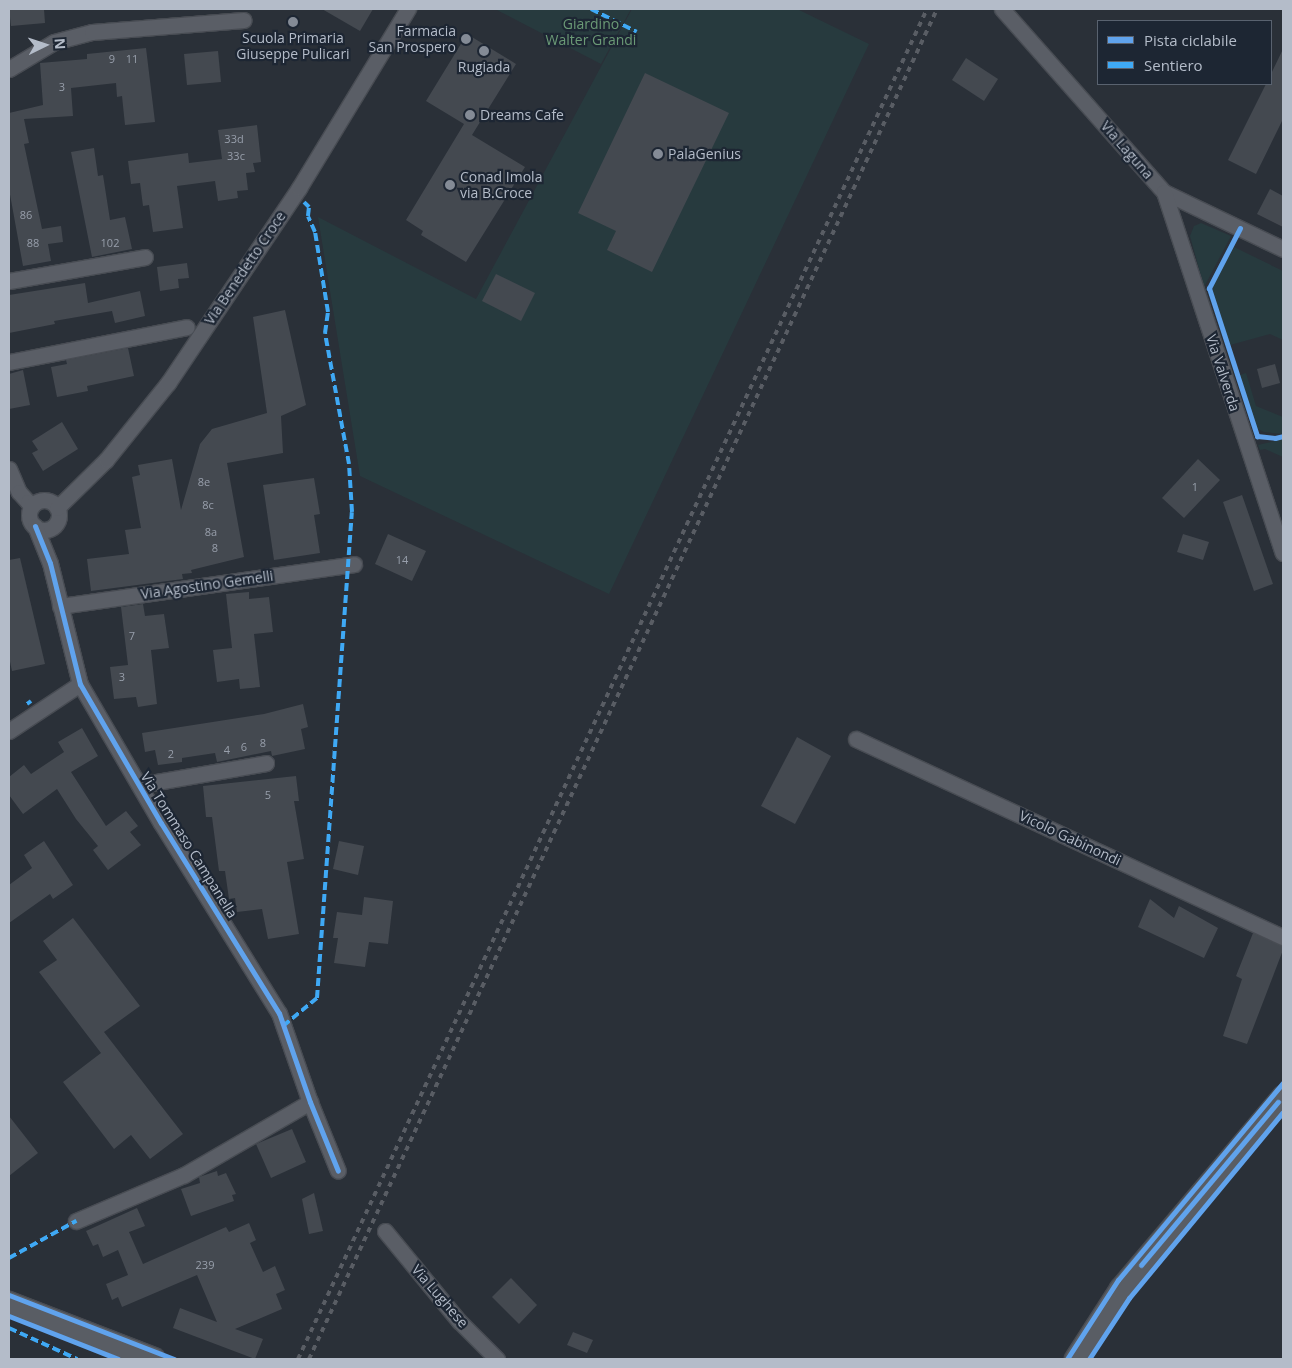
<!DOCTYPE html>
<style>
body{margin:0}
#map{position:relative;width:1292px;height:1368px;overflow:hidden;background:#2a3038;font-family:"Open Sans",sans-serif}
div>[style]{position:absolute}
[style*='--x']{left:calc(var(--x)*1px);top:calc(var(--y)*1px);width:calc(var(--w)*1px);rotate:calc(var(--a)*1deg)}
.green>*{inset:0;background:#273a3e}
.building>*{inset:0;background:#444950}
.roads{filter:drop-shadow(1px 0 #484c53) drop-shadow(-1px 0 #484c53) drop-shadow(0 1px #484c53) drop-shadow(0 -1px #484c53)}
.street>*{height:15px;margin:-7.5px;padding:0 7.5px;transform-origin:7.5px;border-radius:7.5px;background:#5a5e66}
.street>.ring{margin:-7.5px;padding:0;box-sizing:content-box;background:none;border:15px solid #5a5e66;border-radius:50%}
.secondary>*{height:22px;margin:-11px;padding:0 11px;transform-origin:11px;border-radius:11px;background:#595d64}
.rail>*{height:4px;margin-top:-2px;transform-origin:0;background:repeating-linear-gradient(90deg,#595d64 0 5px,transparent 0 10px)}
.quiet>*{height:4px;margin-top:-2px;transform-origin:0;background:repeating-linear-gradient(90deg,#3fa9f5 0 8px,transparent 0 12px)}
.cycleway>*{height:5px;margin:-2.5px;padding:0 2.5px;transform-origin:2.5px;border-radius:2.5px;background:#60a3ed}
.dots>*{width:14px;height:14px;translate:-50% -50%;box-sizing:border-box;border:2px solid #1d2633;border-radius:50%}
span{translate:-50% -50%;white-space:nowrap;text-align:center;line-height:1.15;-webkit-text-stroke:4.5px #1d2633;paint-order:stroke}
.number-label{font-size:11px;color:#989fab}
.number-label span{-webkit-text-stroke-width:0}
.park-label{font-size:14px;color:#6b9a76}
.poi-label{font-size:14px;color:#b4bcc9}
.right{translate:-100% -50%;text-align:right}
.left{translate:0 -50%;text-align:left}
.street-label{font-size:14px;color:#b4bcc9}
.frame{position:absolute;inset:0;border:10px solid #b4bcc9;pointer-events:none}
.legend{position:absolute;left:1097px;top:20px;width:175px;height:65px;box-sizing:border-box;background:#1d2633;border:1px solid #59626f;margin:0;padding:6px 9px;list-style:none;font-size:15px;color:#b4bcc9}
.legend li{display:flex;align-items:center;gap:10px;height:25px}
.legend b{width:25px;border:1px solid #59626f}
.north{position:absolute;left:20px;top:20px;width:50px;height:50px;-webkit-text-stroke:4px #1d2633;paint-order:stroke;rotate:86deg;font-size:14px;font-weight:700;line-height:20px;text-align:center;color:#b4bcc9}
.north::after{content:'';display:block;margin:auto;width:18px;height:22px;background:#b4bcc9;clip-path:polygon(50% 0,100% 100%,50% 72%,0 100%)}
</style>
<div id="map">
<div class="green">
<div style="clip-path:polygon(495px 9px,631px 9px,601px 64px)"></div>
<div style="clip-path:polygon(632px 9px,797px 9px,869px 44px,609px 594px,360px 476px,318px 217px,476px 299px)"></div>
<div style="clip-path:polygon(1201px 223px,1231px 236px,1204px 287px,1190px 236px,1194px 226px)"></div>
<div style="clip-path:polygon(1234px 247px,1283px 271px,1283px 340px,1270px 334px,1230px 345px,1212px 288px)"></div>
<div style="clip-path:polygon(1246px 373px,1256px 406px,1283px 417px,1283px 434px,1264px 432px,1256px 428px,1240px 375px)"></div>
<div style="clip-path:polygon(1283px 439px,1283px 457px,1265px 449px,1260px 450px,1258px 445px)"></div>
</div>
<div class="building">
<div style="clip-path:polygon(9px 9px,44px 9px,45px 23px,11px 26px)"></div>
<div style="clip-path:polygon(322px 9px,373px 9px,360px 31px)"></div>
<div style="clip-path:polygon(467px 34px,516px 64px,472px 135px,525px 167px,466px 262px,421px 235px,423px 231px,406px 220px,464px 124px,426px 101px)"></div>
<div style="clip-path:polygon(146px 48px,155px 122px,125px 125px,122px 96px,117px 97px,116px 83px,71px 88px,73px 116px,24px 119px,29px 143px,24px 144px,42px 229px,61px 226px,63px 242px,48px 244px,51px 261px,23px 266px,9px 189px,9px 113px,43px 105px,40px 63px,87px 59px,87px 54px)"></div>
<div style="clip-path:polygon(1283px 49px,1283px 119px,1256px 174px,1228px 160px,1266px 84px,1271px 84px,1271px 74px)"></div>
<div style="clip-path:polygon(218px 51px,221px 82px,187px 85px,184px 54px)"></div>
<div style="clip-path:polygon(966px 58px,998px 79px,984px 101px,952px 80px)"></div>
<div style="clip-path:polygon(645px 73px,729px 113px,652px 272px,607px 250px,616px 231px,578px 213px)"></div>
<div style="clip-path:polygon(257px 125px,261px 162px,253px 163px,255px 172px,246px 173px,248px 190px,237px 191px,238px 198px,218px 201px,215px 181px,177px 186px,183px 228px,153px 232px,149px 205px,143px 206px,140px 183px,131px 184px,128px 161px,188px 153px,189px 163px,222px 159px,218px 130px)"></div>
<div style="clip-path:polygon(94px 148px,98px 176px,103px 175px,110px 220px,125px 217px,132px 249px,92px 257px,71px 152px)"></div>
<div style="clip-path:polygon(1270px 189px,1283px 196px,1283px 227px,1257px 214px)"></div>
<div style="clip-path:polygon(187px 263px,189px 278px,178px 279px,179px 288px,160px 291px,157px 267px)"></div>
<div style="clip-path:polygon(496px 274px,535px 293px,521px 321px,482px 301px)"></div>
<div style="clip-path:polygon(85px 283px,88px 303px,140px 291px,145px 316px,115px 323px,112px 311px,54px 321px,55px 324px,9px 333px,9px 295px)"></div>
<div style="clip-path:polygon(285px 310px,306px 405px,281px 416px,283px 453px,227px 463px,244px 557px,191px 570px,192px 573px,182px 574px,183px 579px,91px 591px,87px 559px,129px 554px,125px 530px,141px 528px,132px 477px,140px 475px,138px 465px,172px 459px,181px 510px,200px 444px,212px 429px,267px 413px,253px 317px)"></div>
<div style="clip-path:polygon(128px 348px,134px 376px,87px 386px,88px 391px,57px 397px,51px 367px,67px 364px,66px 360px)"></div>
<div style="clip-path:polygon(1275px 364px,1280px 383px,1262px 388px,1257px 369px)"></div>
<div style="clip-path:polygon(23px 370px,30px 405px,9px 409px,9px 374px)"></div>
<div style="clip-path:polygon(62px 422px,78px 449px,43px 471px,32px 453px,38px 450px,32px 441px)"></div>
<div style="clip-path:polygon(1198px 459px,1220px 480px,1184px 518px,1162px 498px)"></div>
<div style="clip-path:polygon(314px 478px,320px 514px,314px 515px,320px 553px,274px 560px,263px 485px)"></div>
<div style="clip-path:polygon(1242px 495px,1273px 584px,1254px 591px,1223px 502px)"></div>
<div style="clip-path:polygon(388px 534px,426px 551px,412px 581px,375px 564px)"></div>
<div style="clip-path:polygon(1183px 534px,1209px 542px,1203px 560px,1177px 552px)"></div>
<div style="clip-path:polygon(20px 558px,45px 664px,12px 671px,9px 657px,9px 560px)"></div>
<div style="clip-path:polygon(249px 592px,249px 599px,269px 597px,273px 632px,254px 634px,260px 687px,240px 689px,239px 679px,217px 682px,213px 650px,232px 648px,226px 594px)"></div>
<div style="clip-path:polygon(143px 604px,145px 616px,164px 614px,169px 648px,151px 650px,157px 704px,138px 707px,136px 697px,114px 699px,110px 667px,128px 665px,121px 607px)"></div>
<div style="clip-path:polygon(303px 704px,308px 727px,301px 729px,305px 749px,272px 756px,271px 751px,217px 762px,215px 753px,182px 758px,182px 762px,158px 765px,155px 750px,145px 752px,142px 733px,264px 714px)"></div>
<div style="clip-path:polygon(82px 728px,98px 756px,71px 772px,106px 826px,126px 811px,138px 826px,130px 832px,141px 845px,108px 870px,93px 850px,98px 846px,76px 819px,57px 789px,23px 814px,9px 795px,9px 777px,24px 765px,31px 774px,64px 752px,58px 742px)"></div>
<div style="clip-path:polygon(797px 737px,831px 756px,795px 824px,761px 806px)"></div>
<div style="clip-path:polygon(296px 776px,299px 801px,294px 801px,304px 859px,287px 862px,299px 934px,268px 939px,262px 909px,237px 912px,235px 898px,229px 899px,225px 871px,219px 871px,212px 817px,206px 817px,203px 786px)"></div>
<div style="clip-path:polygon(44px 841px,73px 885px,53px 899px,50px 894px,9px 923px,9px 885px,32px 868px,24px 855px)"></div>
<div style="clip-path:polygon(339px 841px,364px 846px,358px 875px,333px 869px)"></div>
<div style="clip-path:polygon(364px 897px,393px 901px,388px 944px,369px 942px,365px 967px,334px 963px,338px 938px,333px 938px,337px 912px,362px 915px)"></div>
<div style="clip-path:polygon(1150px 899px,1174px 918px,1179px 906px,1218px 928px,1204px 958px,1138px 927px)"></div>
<div style="clip-path:polygon(73px 918px,140px 1006px,104px 1032px,183px 1134px,150px 1159px,131px 1135px,114px 1149px,63px 1082px,101px 1053px,39px 972px,57px 960px,43px 941px)"></div>
<div style="clip-path:polygon(1253px 933px,1283px 946px,1283px 950px,1247px 1044px,1223px 1036px,1242px 979px,1236px 976px)"></div>
<div style="clip-path:polygon(9px 1116px,38px 1153px,9px 1176px)"></div>
<div style="clip-path:polygon(292px 1129px,306px 1162px,271px 1178px,256px 1144px)"></div>
<div style="clip-path:polygon(217px 1171px,218px 1176px,226px 1173px,236px 1194px,232px 1195px,234px 1201px,191px 1216px,181px 1189px,200px 1183px,199px 1177px)"></div>
<div style="clip-path:polygon(314px 1193px,323px 1231px,309px 1234px,302px 1199px)"></div>
<div style="clip-path:polygon(137px 1208px,145px 1226px,129px 1232px,143px 1264px,226px 1227px,229px 1232px,249px 1223px,256px 1240px,250px 1243px,263px 1272px,275px 1266px,285px 1290px,276px 1294px,282px 1309px,235px 1329px,263px 1339px,255px 1359px,173px 1328px,180px 1308px,217px 1322px,197px 1275px,122px 1307px,118px 1297px,112px 1300px,106px 1284px,128px 1275px,118px 1250px,103px 1257px,98px 1244px,93px 1246px,86px 1231px)"></div>
<div style="clip-path:polygon(511px 1278px,537px 1305px,519px 1324px,492px 1297px)"></div>
<div style="clip-path:polygon(573px 1332px,593px 1340px,587px 1353px,567px 1345px)"></div>
</div>
<div class="roads">
<div class="street">
<div style="--x:1002;--y:9;--w:244;--a:48.5"></div>
<div style="--x:1164;--y:192;--w:132;--a:25.6"></div>
<div style="--x:9;--y:69;--w:52;--a:-31"></div>
<div style="--x:54;--y:42;--w:39;--a:-15"></div>
<div style="--x:92;--y:32;--w:152;--a:-4.5"></div>
<div style="--x:1164;--y:192;--w:380;--a:71.8"></div>
<div style="--x:9;--y:281;--w:138;--a:-10"></div>
<div style="--x:9;--y:362;--w:181;--a:-11.1"></div>
<div style="--x:9;--y:469;--w:25;--a:67"></div>
<div style="--x:19;--y:492;--w:13;--a:48"></div>
<div style="--x:28;--y:502;--w:6;--a:18"></div>
<div class="ring" style="left:29px;top:500px;width:15px;height:15px"></div>
<div style="--x:57;--y:508;--w:69;--a:-44.4"></div>
<div style="--x:106;--y:460;--w:99;--a:-51.2"></div>
<div style="--x:168;--y:383;--w:235;--a:-56.1"></div>
<div style="--x:299;--y:188;--w:210;--a:-58.7"></div>
<div style="--x:35;--y:526;--w:40;--a:68"></div>
<div style="--x:50;--y:563;--w:125;--a:76.1"></div>
<div style="--x:80;--y:684;--w:161;--a:59.8"></div>
<div style="--x:161;--y:823;--w:224;--a:58.2"></div>
<div style="--x:279;--y:1013;--w:94;--a:70.8"></div>
<div style="--x:310;--y:1102;--w:74;--a:67.9"></div>
<div style="--x:60;--y:606;--w:297;--a:-8.1"></div>
<div style="--x:9;--y:731;--w:85;--a:-33.5"></div>
<div style="--x:856;--y:739;--w:471;--a:24.9"></div>
<div style="--x:139;--y:785;--w:129;--a:-9.8"></div>
<div style="--x:76;--y:1221;--w:117;--a:-23.1"></div>
<div style="--x:184;--y:1175;--w:146;--a:-30.1"></div>
<div style="--x:385;--y:1231;--w:117;--a:50.6"></div>
<div style="--x:459;--y:1321;--w:54;--a:45"></div>
</div>
<div class="secondary">
<div style="--x:9;--y:1303;--w:155;--a:21.1"></div>
<div style="--x:1076;--y:1359;--w:83;--a:-57.3"></div>
<div style="--x:1121;--y:1289;--w:251;--a:-49.8"></div>
</div>
</div>
<div class="rail">
<div style="--x:298;--y:1359;--w:1489;--a:-65.02"></div>
<div style="--x:309;--y:1359;--w:1489;--a:-65.05"></div>
</div>
<div class="quiet">
<div style="--x:591;--y:9;--w:51;--a:26.6"></div>
<div style="--x:27;--y:704;--w:5;--a:-37"></div>
<div style="--x:146;--y:778;--w:7;--a:63"></div>
<div style="--x:283;--y:1026;--w:44;--a:-39.5"></div>
<div style="--x:317;--y:998;--w:487;--a:-85.9"></div>
<div style="--x:352;--y:512;--w:48;--a:-93.6"></div>
<div style="--x:349;--y:464;--w:133;--a:-100.4"></div>
<div style="--x:325;--y:333;--w:21;--a:-82"></div>
<div style="--x:328;--y:312;--w:81;--a:-99.2"></div>
<div style="--x:315;--y:232;--w:17;--a:-114"></div>
<div style="--x:308;--y:216;--w:9;--a:-84"></div>
<div style="--x:309;--y:207;--w:7;--a:-135"></div>
<div style="--x:9;--y:1258;--w:77;--a:-28.9"></div>
<div style="--x:9;--y:1328;--w:75;--a:24.5"></div>
</div>
<div class="cycleway">
<div style="--x:1240;--y:228;--w:68;--a:117.3"></div>
<div style="--x:1209;--y:288;--w:156;--a:72"></div>
<div style="--x:1257;--y:436;--w:18;--a:6"></div>
<div style="--x:1275;--y:438;--w:8;--a:-14"></div>
<div style="--x:35;--y:526;--w:40;--a:68"></div>
<div style="--x:50;--y:563;--w:125;--a:76.1"></div>
<div style="--x:80;--y:684;--w:161;--a:59.8"></div>
<div style="--x:161;--y:823;--w:224;--a:58.2"></div>
<div style="--x:279;--y:1013;--w:94;--a:70.8"></div>
<div style="--x:310;--y:1102;--w:74;--a:67.9"></div>
<div style="--x:1141;--y:1265;--w:213;--a:-50"></div>
<div style="--x:9;--y:1295;--w:177;--a:21.2"></div>
<div style="--x:9;--y:1316;--w:117;--a:21.5"></div>
<div style="--x:1067;--y:1359;--w:94;--a:-57.2"></div>
<div style="--x:1118;--y:1280;--w:257;--a:-50.1"></div>
<div style="--x:1089;--y:1359;--w:73;--a:-56.7"></div>
<div style="--x:1129;--y:1298;--w:241;--a:-50.4"></div>
</div>
<div class="dots">
<div style="left:293px;top:22px;background:#848b96"></div>
<div style="left:466px;top:39px;background:#848b96"></div>
<div style="left:484px;top:51px;background:#848b96"></div>
<div style="left:470px;top:115px;background:#848b96"></div>
<div style="left:658px;top:154px;background:#848b96"></div>
<div style="left:450px;top:185px;background:#848b96"></div>
</div>
<div class="number-label">
<span style="left:112px;top:59px">9</span>
<span style="left:132px;top:59px">11</span>
<span style="left:62px;top:87px">3</span>
<span style="left:234px;top:139px">33d</span>
<span style="left:236px;top:156px">33c</span>
<span style="left:26px;top:215px">86</span>
<span style="left:33px;top:243px">88</span>
<span style="left:110px;top:243px">102</span>
<span style="left:204px;top:482px">8e</span>
<span style="left:1195px;top:487px">1</span>
<span style="left:208px;top:505px">8c</span>
<span style="left:211px;top:532px">8a</span>
<span style="left:215px;top:548px">8</span>
<span style="left:402px;top:560px">14</span>
<span style="left:132px;top:636px">7</span>
<span style="left:122px;top:677px">3</span>
<span style="left:263px;top:743px">8</span>
<span style="left:244px;top:747px">6</span>
<span style="left:227px;top:750px">4</span>
<span style="left:171px;top:754px">2</span>
<span style="left:268px;top:795px">5</span>
<span style="left:205px;top:1265px">239</span>
</div>
<div class="park-label">
<span style="left:591px;top:32px">Giardino<br>Walter Grandi</span>
</div>
<div class="poi-label">
<span class="right" style="left:456px;top:39px">Farmacia<br>San Prospero</span>
<span style="left:293px;top:46px">Scuola Primaria<br>Giuseppe Pulicari</span>
<span style="left:484px;top:67px">Rugiada</span>
<span class="left" style="left:480px;top:115px">Dreams Cafe</span>
<span class="left" style="left:668px;top:154px">PalaGenius</span>
<span class="left" style="left:460px;top:185px">Conad Imola<br>via B.Croce</span>
</div>
<div class="street-label">
<span style="left:1127px;top:150px;rotate:49deg">Via Laguna</span>
<span style="left:245px;top:268px;rotate:-56deg">Via Benedetto Croce</span>
<span style="left:1223px;top:373px;rotate:72deg">Via Valverda</span>
<span style="left:207px;top:585px;rotate:-8deg">Via Agostino Gemelli</span>
<span style="left:1070px;top:838px;rotate:25deg">Vicolo Gabinondi</span>
<span style="left:189px;top:845px;rotate:58deg">Via Tommaso Campanella</span>
<span style="left:440px;top:1296px;rotate:49deg">Via Lughese</span>
</div>
<div class="frame"></div>
<ul class="legend">
<li><b style="height:6px;background:#60a3ed"></b>Pista ciclabile</li>
<li><b style="height:6px;background:#3fa9f5"></b>Sentiero</li>
</ul>
<div class="north">N</div>
</div>
